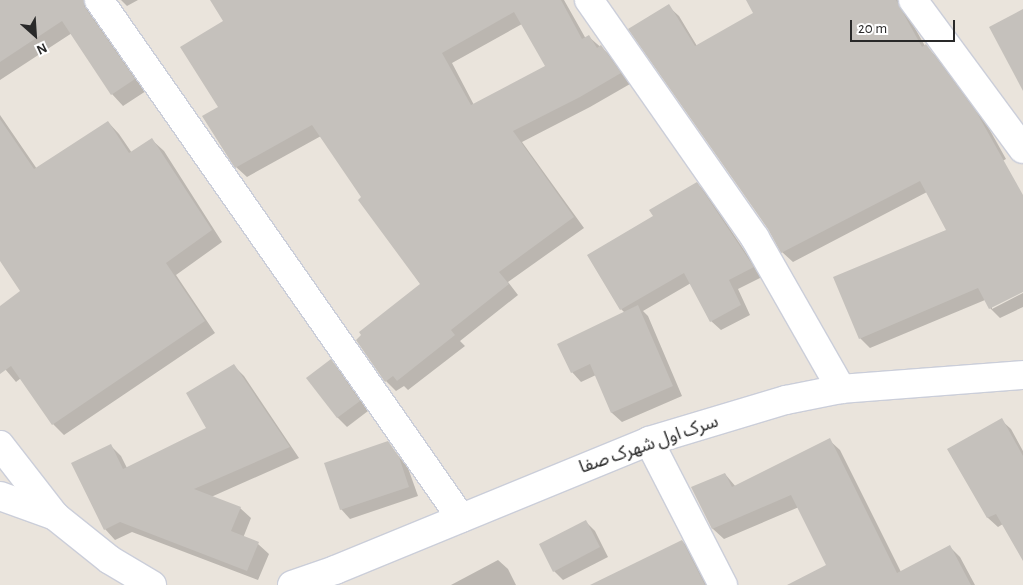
<!DOCTYPE html>
<meta charset="utf-8">
<style>
body{margin:0}
#map{position:relative;width:1023px;height:585px;overflow:hidden;background:#eae4dc;font-family:"Alegreya Sans","Noto Sans Arabic",sans-serif}
div>[style]{position:absolute}
[style*='--x']{left:calc(var(--x)*1px);top:calc(var(--y)*1px);width:calc(var(--w)*1px);rotate:calc(var(--a)*1deg)}
.shadow>*{inset:0;background:#0003}
.building>*{inset:0;background:#c5c1bc}
.roads{filter:drop-shadow(1px 0 #cbced9) drop-shadow(-1px 0 #cbced9) drop-shadow(0 1px #cbced9) drop-shadow(0 -1px #cbced9)}
.minor>*{height:28px;margin:-14px;padding:0 14px;transform-origin:14px;border-radius:14px;background:#fff}
.tertiary>*{height:28px;margin:-14px;padding:0 14px;transform-origin:14px;border-radius:14px;background:#fff}
span{translate:-50% -50%;white-space:nowrap;text-align:center;line-height:1.15;-webkit-text-stroke:5px #fff;paint-order:stroke}
.street-label{font-size:18px;color:#292929}
.north{position:absolute;left:10px;top:10px;width:50px;height:50px;-webkit-text-stroke:4px #fff;paint-order:stroke;rotate:154deg;font-size:14px;font-weight:700;line-height:20px;text-align:center;color:#292929}
.north::after{content:'';display:block;margin:auto;width:18px;height:22px;background:#292929;clip-path:polygon(50% 0,100% 100%,50% 72%,0 100%)}
.scale{position:absolute;left:850px;top:20px;width:105px;height:22px;box-sizing:border-box;border:2px solid #292929;border-top:0;padding-left:6px;font-size:15px;line-height:18px;white-space:nowrap;color:#292929;-webkit-text-stroke:4px #fff;paint-order:stroke}
</style>
<div id="map">
<div class="shadow">
<div style="clip-path:polygon(0 0,100px 0,94px 14px,97px 22px,146px 91px,123px 106px,112px 94px,72px 33px,0 80px)"></div>
<div style="clip-path:polygon(121px 0,138px 0,127px 6px)"></div>
<div style="clip-path:polygon(evenodd,211px 0,564px 0,586px 39px,589px 37px,612px 57px,630px 84px,590px 107px,522px 142px,584px 228px,508px 282px,518px 295px,460px 341px,465px 346px,408px 390px,404px 386px,396px 391px,386px 381px,421px 285px,321px 136px,247px 177px,236px 167px,224px 21px,211px 0,522px 24px,547px 67px,474px 105px,452px 63px,522px 24px)"></div>
<div style="clip-path:polygon(747px 0,899px 0,925px 46px,936px 56px,987px 125px,1006px 159px,997px 164px,1023px 212px,1023px 290px,992px 306px,992px 309px,1023px 293px,1023px 307px,1000px 318px,990px 308px,985px 300px,870px 348px,860px 338px,947px 230px,927px 192px,793px 262px,782px 252px,668px 6px,679px 16px,697px 46px,755px 13px)"></div>
<div style="clip-path:polygon(0 115px,37px 169px,108px 122px,119px 134px,132px 153px,152px 140px,164px 151px,222px 242px,176px 275px,215px 333px,64px 435px,53px 424px,21px 378px,16px 382px,0 363px,0 308px,22px 291px,0 259px)"></div>
<div style="clip-path:polygon(697px 183px,706px 193px,762px 277px,738px 289px,750px 315px,721px 330px,711px 321px,691px 283px,643px 311px,648px 316px,682px 396px,622px 422px,612px 413px,596px 375px,581px 382px,572px 372px,625px 313px,621px 309px,655px 217px)"></div>
<div style="clip-path:polygon(331px 361px,340px 370px,368px 411px,347px 427px,337px 417px)"></div>
<div style="clip-path:polygon(233px 365px,244px 376px,299px 458px,211px 497px,240px 508px,251px 518px,243px 538px,258px 544px,269px 554px,258px 580px,132px 532px,115px 540px,105px 529px,110px 445px,121px 456px,127px 468px,208px 429px)"></div>
<div style="clip-path:polygon(1001px 420px,1011px 429px,1023px 451px,1023px 558px,1003px 524px,998px 527px,988px 518px,949px 449px)"></div>
<div style="clip-path:polygon(829px 440px,840px 450px,901px 572px,950px 547px,960px 557px,975px 585px,808px 585px,853px 558px,799px 507px,724px 539px,713px 529px,693px 488px,725px 474px,736px 487px)"></div>
<div style="clip-path:polygon(388px 443px,408px 468px,418px 496px,350px 519px,341px 509px)"></div>
<div style="clip-path:polygon(585px 521px,595px 531px,608px 557px,563px 580px,554px 571px)"></div>
<div style="clip-path:polygon(682px 541px,692px 551px,709px 585px,638px 585px)"></div>
<div style="clip-path:polygon(498px 560px,508px 569px,516px 585px,451px 585px)"></div>
</div>
<div class="building">
<div style="clip-path:polygon(0 0,84px 0,84px 6px,135px 79px,111px 95px,62px 21px,0 62px)"></div>
<div style="clip-path:polygon(evenodd,210px 0,561px 0,582px 39px,589px 35px,597px 48px,601px 45px,621px 73px,580px 97px,513px 131px,574px 217px,499px 272px,509px 284px,451px 330px,455px 335px,397px 381px,393px 376px,385px 382px,356px 340px,361px 335px,359px 332px,420px 284px,358px 200px,361px 197px,312px 125px,235px 168px,202px 116px,218px 107px,180px 47px,223px 21px,210px 0,514px 12px,545px 66px,471px 105px,442px 53px,514px 12px)"></div>
<div style="clip-path:polygon(746px 0,896px 0,922px 47px,926px 44px,977px 113px,1023px 195px,1023px 292px,989px 309px,978px 288px,859px 339px,833px 277px,946px 230px,920px 181px,781px 253px,768px 229px,628px 29px,669px 4px,695px 46px,753px 13px)"></div>
<div style="clip-path:polygon(1023px 9px,1023px 91px,989px 27px)"></div>
<div style="clip-path:polygon(0 119px,34px 169px,108px 121px,129px 153px,152px 138px,212px 230px,166px 263px,205px 321px,52px 425px,11px 366px,0 374px,0 306px,20px 291px,0 261px)"></div>
<div style="clip-path:polygon(697px 182px,754px 267px,729px 280px,741px 305px,710px 322px,684px 273px,620px 310px,587px 255px,653px 216px,649px 210px)"></div>
<div style="clip-path:polygon(638px 305px,673px 386px,611px 413px,590px 364px,571px 373px,557px 344px)"></div>
<div style="clip-path:polygon(331px 359px,360px 401px,337px 418px,306px 378px)"></div>
<div style="clip-path:polygon(234px 364px,290px 447px,194px 489px,241px 507px,231px 531px,259px 542px,247px 571px,120px 522px,104px 530px,71px 463px,111px 444px,123px 469px,206px 428px,186px 393px)"></div>
<div style="clip-path:polygon(1002px 418px,1023px 456px,1023px 561px,996px 514px,987px 518px,947px 449px)"></div>
<div style="clip-path:polygon(830px 438px,897px 573px,950px 545px,971px 585px,787px 585px,826px 565px,791px 495px,712px 529px,691px 487px,725px 473px,732px 487px)"></div>
<div style="clip-path:polygon(388px 441px,399px 457px,409px 487px,340px 510px,324px 463px)"></div>
<div style="clip-path:polygon(586px 520px,600px 547px,553px 572px,539px 544px)"></div>
<div style="clip-path:polygon(682px 540px,705px 585px,590px 585px)"></div>
</div>
<div class="roads">
<div class="minor">
<div style="--x:99;--y:0;--w:632;--a:55.05"></div>
<div style="--x:589;--y:0;--w:290;--a:55.1"></div>
<div style="--x:755;--y:238;--w:174;--a:60.3"></div>
<div style="--x:913;--y:0;--w:185;--a:53.6"></div>
<div style="--x:649;--y:441;--w:162;--a:62.8"></div>
<div style="--x:0;--y:445;--w:90;--a:52.2"></div>
<div style="--x:55;--y:516;--w:70;--a:38.7"></div>
<div style="--x:110;--y:560;--w:49;--a:30.8"></div>
<div style="--x:0;--y:496;--w:59;--a:20"></div>
</div>
<div class="tertiary">
<div style="--x:292;--y:585;--w:46;--a:-19.2"></div>
<div style="--x:335;--y:570;--w:339;--a:-22.3"></div>
<div style="--x:649;--y:441;--w:143;--a:-16.7"></div>
<div style="--x:786;--y:400;--w:56;--a:-11.3"></div>
<div style="--x:841;--y:389;--w:183;--a:-4.4"></div>
</div>
</div>
<div class="street-label">
<span style="left:649px;top:445px;rotate:-19deg">سرک اول شهرک صفا</span>
</div>
<div class="north">N</div>
<div class="scale">20 m</div>
</div>
